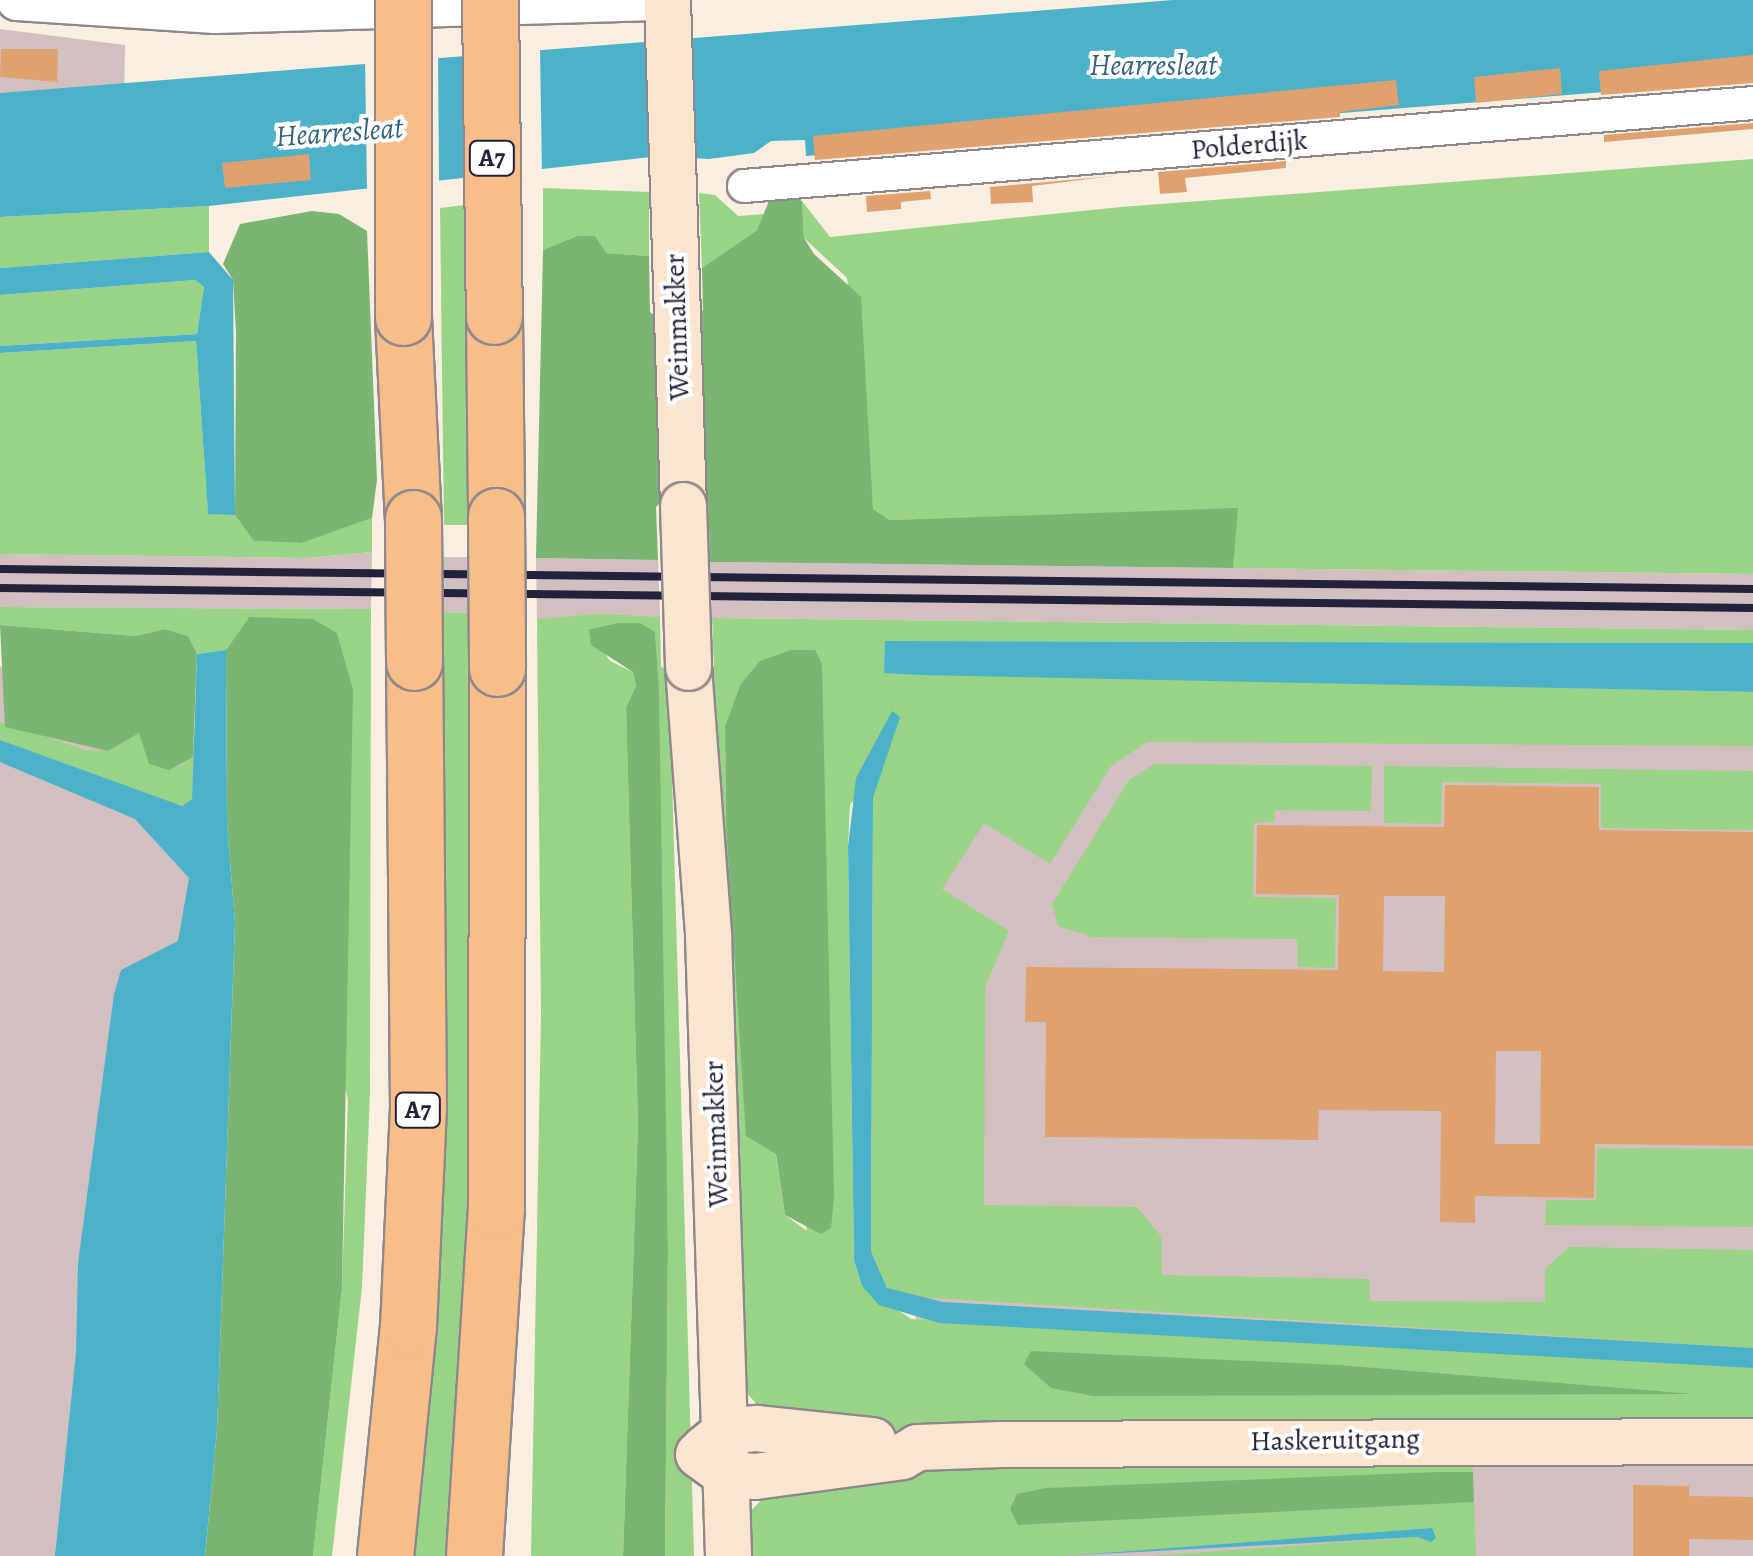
<!DOCTYPE html>
<style>
body{margin:0}
#map{position:relative;width:1753px;height:1556px;overflow:hidden;background:#f9eedf;font-family:Alegreya,serif}
div>[style]{position:absolute}
[style*='--x']{left:calc(var(--x)*1px);top:calc(var(--y)*1px);width:calc(var(--w)*1px);rotate:calc(var(--a)*1deg)}
.industrial>*{inset:0;background:#d2bfc0}
.green>*{inset:0;background:#99d386}
.forest>*{inset:0;background:#7ab573}
.water>*{inset:0;background:#4bb2ca}
.pier>*{inset:0;background:#f9eedf}
.building>*{inset:0;background:#e0a171}
.roads{filter:drop-shadow(2px 0 #8e888d) drop-shadow(-2px 0 #8e888d) drop-shadow(0 2px #8e888d) drop-shadow(0 -2px #8e888d)}
.minor>*{height:32px;margin:-16px;padding:0 16px;transform-origin:16px;border-radius:16px;background:#fff}
.tertiary>*{height:40px;margin:-20px;padding:0 20px;transform-origin:20px;border-radius:20px;background:#fff}
.secondary>*{height:45px;margin:-22.5px;padding:0 22.5px;transform-origin:22.5px;border-radius:22.5px;background:#fce5cf}
.motorway>*{height:55px;margin:-27.5px;padding:0 27.5px;transform-origin:27.5px;border-radius:27.5px;background:#f8bd88}
.rail>*{height:8px;margin:-4px;padding:0 4px;transform-origin:4px;border-radius:4px;background:#22223b}
.bridges{filter:drop-shadow(2px 0 #8e888d) drop-shadow(-2px 0 #8e888d) drop-shadow(0 2px #8e888d) drop-shadow(0 -2px #8e888d)}
.secondary-bridge>*{height:45px;margin:-22.5px;padding:0 22.5px;transform-origin:22.5px;border-radius:22.5px;background:#fce5cf}
.motorway-bridge>*{height:55px;margin:-27.5px;padding:0 27.5px;transform-origin:27.5px;border-radius:27.5px;background:#f8bd88}
span{translate:-50% -50%;white-space:nowrap;text-align:center;line-height:1.15;-webkit-text-stroke:8px #fff;paint-order:stroke}
.shield-label span{padding:2px 8px;background:#fff;border:2px solid;border-radius:8px;-webkit-text-stroke-width:0}
.shield-label{font-size:25px;color:#22223b;font-weight:700}
.street-label{font-size:28px;color:#22223b}
.water-label{font-size:30px;color:#34637b;font-style:italic}
</style>
<div id="map">
<div class="industrial">
<div style="clip-path:polygon(0 29px,125px 45px,124px 100px,0 109px)"></div>
<div style="clip-path:polygon(372px 552px,371px 609px,0 607px,0 554px,307px 558px)"></div>
<div style="clip-path:polygon(444px 557px,472px 557px,473px 613px,444px 612px)"></div>
<div style="clip-path:polygon(536px 558px,658px 560px,660px 617px,537px 619px)"></div>
<div style="clip-path:polygon(710px 562px,1753px 574px,1753px 630px,712px 618px)"></div>
<div style="clip-path:polygon(0 666px,204px 747px,130px 1556px,0 1556px)"></div>
<div style="clip-path:polygon(924px 730px,1753px 740px,1753px 1556px,1010px 1556px,898px 1273px)"></div>
</div>
<div class="green">
<div style="clip-path:polygon(1753px 159px,1753px 574px,1233px 568px,1237px 509px,890px 520px,873px 509px,847px 278px,804px 238px,802px 201px,830px 237px,1121px 207px)"></div>
<div style="clip-path:polygon(543px 188px,649px 192px,649px 256px,605px 253px,577px 236px,543px 250px)"></div>
<div style="clip-path:polygon(699px 193px,715px 195px,738px 216px,764px 214px,757px 230px,702px 268px)"></div>
<div style="clip-path:polygon(465px 205px,472px 525px,444px 525px,440px 208px)"></div>
<div style="clip-path:polygon(209px 206px,209px 252px,0 268px,0 217px)"></div>
<div style="clip-path:polygon(195px 280px,204px 287px,197px 334px,0 346px,0 295px)"></div>
<div style="clip-path:polygon(196px 341px,208px 513px,235px 515px,255px 541px,302px 543px,372px 518px,372px 552px,307px 558px,0 554px,0 353px)"></div>
<div style="clip-path:polygon(0 607px,371px 609px,370px 1094px,362px 1287px,332px 1556px,313px 1556px,342px 1288px,348px 1101px,249px 617px,226px 650px,197px 654px,187px 636px,165px 629px,135px 636px,0 625px)"></div>
<div style="clip-path:polygon(444px 612px,473px 613px,471px 1255px,457px 1556px,413px 1556px,433px 1331px)"></div>
<div style="clip-path:polygon(599px 614px,660px 617px,661px 667px,669px 670px,694px 1556px,665px 1556px,668px 1248px,655px 632px,618px 623px,589px 629px,610px 661px,633px 672px,636px 686px,626px 707px,638px 1125px,623px 1556px,531px 1556px,541px 1014px,537px 619px)"></div>
<div style="clip-path:polygon(evenodd,712px 618px,1753px 630px,1753px 643px,886px 641px,884px 672px,1753px 692px,1753px 746px,1147px 742px,1111px 766px,1050px 864px,984px 823px,942px 889px,1009px 931px,985px 987px,984px 1205px,1137px 1207px,1161px 1236px,1162px 1275px,1369px 1279px,1370px 1301px,1545px 1302px,1545px 1269px,1569px 1247px,1753px 1250px,1753px 1348px,899px 1296px,887px 1288px,871px 1251px,873px 798px,885px 760px,850px 805px,848px 847px,854px 1260px,862px 1286px,911px 1319px,1753px 1368px,1753px 1419px,923px 1431px,850px 1429px,760px 1408px,739px 1384px,704px 676px,714px 666px,712px 618px,740px 685px,807px 1231px,785px 1215px,726px 826px,725px 726px,740px 685px,712px 618px,1031px 1352px,1339px 1365px,1681px 1393px,1093px 1396px,1051px 1388px,1031px 1352px)"></div>
<div style="clip-path:polygon(0 722px,86px 750px,108px 751px,139px 733px,178px 767px,193px 757px,192px 799px,181px 806px,0 740px)"></div>
<div style="clip-path:polygon(1154px 764px,1372px 766px,1371px 811px,1275px 810px,1274px 822px,1254px 823px,1253px 897px,1336px 898px,1335px 968px,1298px 967px,1297px 939px,1093px 937px,1058px 926px,1052px 904px,1129px 780px)"></div>
<div style="clip-path:polygon(1384px 766px,1753px 771px,1753px 830px,1601px 828px,1601px 784px,1442px 782px,1441px 824px,1384px 823px)"></div>
<div style="clip-path:polygon(1597px 1148px,1753px 1149px,1753px 1227px,1545px 1225px,1546px 1200px,1596px 1200px)"></div>
<div style="clip-path:polygon(1472px 1453px,1473px 1472px,1045px 1488px,1017px 1494px,1010px 1509px,1019px 1525px,1474px 1502px,1476px 1556px,1150px 1556px,1418px 1537px,1431px 1542px,1431px 1528px,1064px 1556px,739px 1556px,747px 1515px,769px 1492px,898px 1463px)"></div>
</div>
<div class="forest">
<div style="clip-path:polygon(787px 193px,802px 201px,804px 238px,814px 254px,861px 297px,873px 509px,890px 520px,1238px 508px,1233px 568px,710px 562px,708px 504px,699px 493px,693px 319px,703px 310px,702px 268px,757px 230px,771px 196px)"></div>
<div style="clip-path:polygon(312px 211px,339px 214px,367px 231px,377px 480px,372px 518px,302px 543px,254px 541px,235px 515px,236px 332px,233px 280px,223px 264px,240px 224px)"></div>
<div style="clip-path:polygon(577px 236px,595px 236px,606px 253px,649px 256px,650px 312px,660px 320px,666px 496px,656px 507px,658px 560px,536px 558px,543px 250px)"></div>
<div style="clip-path:polygon(249px 617px,313px 619px,337px 633px,353px 690px,342px 1288px,313px 1556px,205px 1556px,217px 1430px,235px 922px,227px 824px,226px 650px)"></div>
<div style="clip-path:polygon(618px 623px,640px 623px,655px 632px,659px 693px,668px 1248px,665px 1556px,623px 1556px,638px 1125px,626px 707px,636px 686px,633px 672px,591px 645px,589px 629px)"></div>
<div style="clip-path:polygon(0 625px,135px 636px,165px 629px,188px 636px,197px 654px,193px 757px,169px 770px,149px 764px,139px 733px,108px 751px,5px 727px)"></div>
<div style="clip-path:polygon(791px 650px,815px 650px,822px 664px,834px 1196px,831px 1228px,821px 1234px,785px 1215px,776px 1154px,746px 1136px,726px 826px,725px 726px,740px 685px,760px 661px)"></div>
<div style="clip-path:polygon(1031px 1351px,1339px 1365px,1694px 1394px,1093px 1396px,1051px 1388px,1024px 1364px)"></div>
<div style="clip-path:polygon(1439px 1472px,1473px 1472px,1474px 1502px,1018px 1525px,1010px 1509px,1017px 1494px,1045px 1488px)"></div>
</div>
<div class="water">
<div style="clip-path:polygon(1173px 0,1753px 0,1753px 80px,806px 156px,805px 140px,771px 141px,754px 153px,709px 159px,660px 156px,209px 206px,0 217px,0 93px)"></div>
<div style="clip-path:polygon(209px 252px,233px 280px,235px 515px,208px 514px,196px 341px,0 353px,0 346px,197px 334px,204px 287px,195px 280px,0 295px,0 268px)"></div>
<div style="clip-path:polygon(885px 641px,1753px 643px,1753px 692px,920px 675px,884px 673px)"></div>
<div style="clip-path:polygon(226px 650px,227px 824px,235px 922px,217px 1430px,205px 1556px,55px 1556px,76px 1353px,78px 1263px,114px 994px,121px 970px,178px 941px,189px 878px,135px 819px,0 762px,0 740px,182px 806px,192px 799px,197px 654px)"></div>
<div style="clip-path:polygon(892px 711px,900px 717px,873px 798px,871px 1251px,887px 1288px,943px 1302px,1753px 1348px,1753px 1368px,939px 1323px,879px 1305px,862px 1286px,854px 1260px,848px 847px,856px 778px)"></div>
<div style="clip-path:polygon(1432px 1528px,1436px 1538px,1431px 1542px,1418px 1537px,1064px 1556px)"></div>
</div>
<div class="pier">
<div style="clip-path:polygon(540px 49px,542px 175px,464px 181px,462px 52px)"></div>
<div style="clip-path:polygon(438px 53px,439px 182px,367px 191px,365px 57px)"></div>
</div>
<div class="building">
<div style="clip-path:polygon(1px 49px,58px 49px,57px 82px,0 77px)"></div>
<div style="clip-path:polygon(1753px 55px,1753px 83px,1601px 95px,1599px 71px)"></div>
<div style="clip-path:polygon(1560px 68px,1562px 94px,1476px 103px,1474px 77px)"></div>
<div style="clip-path:polygon(1396px 80px,1399px 105px,1340px 112px,1340px 117px,815px 160px,813px 136px)"></div>
<div style="clip-path:polygon(1753px 123px,1753px 129px,1604px 142px,1604px 135px)"></div>
<div style="clip-path:polygon(309px 154px,311px 180px,225px 188px,222px 163px)"></div>
<div style="clip-path:polygon(1286px 161px,1286px 168px,1185px 178px,1187px 192px,1160px 194px,1158px 172px)"></div>
<div style="clip-path:polygon(1113px 176px,1032px 186px,1033px 202px,991px 204px,990px 187px,979px 188px)"></div>
<div style="clip-path:polygon(930px 191px,931px 199px,901px 202px,901px 209px,867px 212px,866px 196px)"></div>
<div style="clip-path:polygon(evenodd,1445px 785px,1599px 787px,1599px 830px,1753px 832px,1753px 1146px,1595px 1144px,1594px 1198px,1475px 1196px,1475px 1223px,1440px 1222px,1441px 1111px,1319px 1110px,1318px 1140px,1045px 1137px,1046px 1022px,1025px 1022px,1026px 967px,1338px 970px,1339px 895px,1256px 894px,1257px 825px,1444px 827px,1445px 785px,1384px 896px,1445px 896px,1444px 972px,1383px 971px,1384px 896px,1445px 785px,1496px 1051px,1541px 1051px,1540px 1144px,1495px 1144px,1496px 1051px)"></div>
<div style="clip-path:polygon(1633px 1485px,1689px 1486px,1689px 1496px,1753px 1497px,1753px 1540px,1689px 1539px,1689px 1556px,1633px 1556px)"></div>
</div>
<div class="roads">
<div class="minor">
<div style="--x:744;--y:186;--w:1012;--a:-4.7"></div>
</div>
<div class="tertiary">
<div style="--x:17;--y:0;--w:198;--a:3.8"></div>
<div style="--x:215;--y:13;--w:440;--a:-1.7"></div>
</div>
<div class="secondary">
<div style="--x:667;--y:0;--w:505;--a:88.19"></div>
<div style="--x:688;--y:667;--w:270;--a:85.7"></div>
<div style="--x:708;--y:936;--w:620;--a:88.15"></div>
<div style="--x:703;--y:1449;--w:28;--a:-39"></div>
<div style="--x:725;--y:1431;--w:31;--a:-6"></div>
<div style="--x:756;--y:1428;--w:117;--a:5.9"></div>
<div style="--x:698;--y:1454;--w:34;--a:36"></div>
<div style="--x:726;--y:1474;--w:29;--a:4"></div>
<div style="--x:755;--y:1476;--w:148;--a:-7.7"></div>
<div style="--x:902;--y:1456;--w:17;--a:-31"></div>
<div style="--x:917;--y:1447;--w:84;--a:-2"></div>
<div style="--x:1001;--y:1444;--w:752;--a:-0.23"></div>
</div>
<div class="motorway">
<div style="--x:494;--y:316;--w:200;--a:89.4"></div>
<div style="--x:403;--y:317;--w:201;--a:87.2"></div>
<div style="--x:385;--y:1556;--w:230;--a:-84.3"></div>
<div style="--x:408;--y:1327;--w:220;--a:-87.4"></div>
<div style="--x:418;--y:1107;--w:445;--a:-90.5"></div>
<div style="--x:474;--y:1556;--w:349;--a:-86.4"></div>
<div style="--x:496;--y:1208;--w:540;--a:-89.89"></div>
</div>
</div>
<div class="rail">
<div style="--x:0;--y:569;--w:1753;--a:0.65"></div>
<div style="--x:0;--y:588;--w:1753;--a:0.65"></div>
</div>
<div class="bridges">
<div class="secondary-bridge">
<div style="--x:683;--y:505;--w:162;--a:88.2"></div>
</div>
<div class="motorway-bridge">
<div style="--x:403;--y:0;--w:317;--a:90"></div>
<div style="--x:490;--y:0;--w:316;--a:89.3"></div>
<div style="--x:496;--y:516;--w:152;--a:89.6"></div>
<div style="--x:413;--y:518;--w:144;--a:89.6"></div>
</div>
</div>
<div class="shield-label">
<span style="left:492px;top:158px">A7</span>
<span style="left:418px;top:1110px">A7</span>
</div>
<div class="street-label">
<span style="left:1249px;top:145px;rotate:-5deg">Polderdijk</span>
<span style="left:677px;top:327px;rotate:-92deg">Weinmakker</span>
<span style="left:716px;top:1134px;rotate:-92deg">Weinmakker</span>
<span style="left:1335px;top:1440px;rotate:-1deg">Haskeruitgang</span>
</div>
<div class="water-label">
<span style="left:1153px;top:65px">Hearresleat</span>
<span style="left:339px;top:132px;rotate:-4deg">Hearresleat</span>
</div>
</div>
